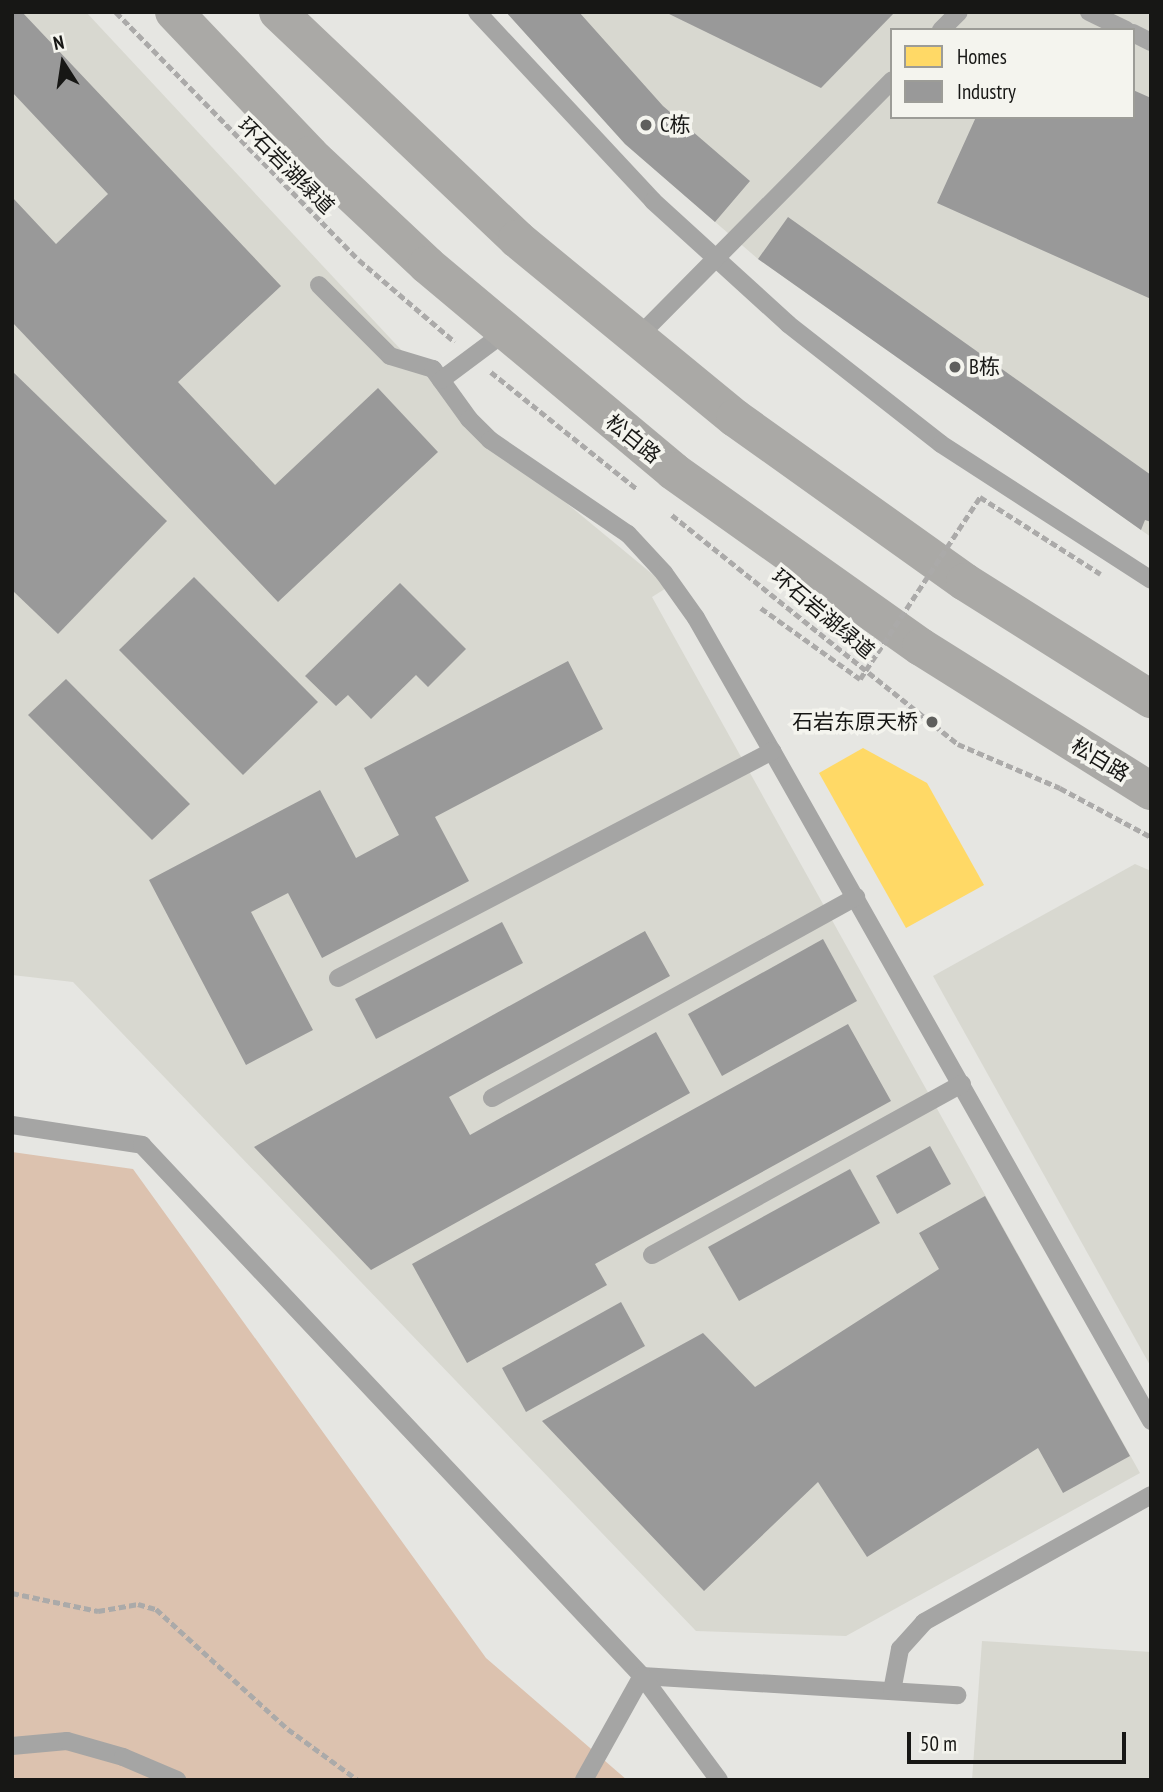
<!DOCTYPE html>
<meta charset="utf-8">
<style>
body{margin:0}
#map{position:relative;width:1163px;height:1792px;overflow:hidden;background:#e6e6e2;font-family:"PT Sans Narrow","Noto Sans SC",sans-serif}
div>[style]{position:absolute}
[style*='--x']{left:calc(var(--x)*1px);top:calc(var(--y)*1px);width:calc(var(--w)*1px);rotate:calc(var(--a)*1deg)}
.built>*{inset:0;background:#d8d8d0}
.forest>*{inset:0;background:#dcc2af}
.homes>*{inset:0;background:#ffd966}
.industry>*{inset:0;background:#999}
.path>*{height:4.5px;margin-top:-2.25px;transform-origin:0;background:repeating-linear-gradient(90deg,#abaaa9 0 7px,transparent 0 10.5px)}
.lane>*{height:18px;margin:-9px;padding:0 9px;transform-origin:9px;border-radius:9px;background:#a5a5a4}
.primary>*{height:38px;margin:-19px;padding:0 19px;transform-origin:19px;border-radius:19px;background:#aaa9a6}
.path-bridge>*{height:4.5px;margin-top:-2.25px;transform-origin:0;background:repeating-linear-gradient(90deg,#abaaa9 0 7px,transparent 0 10.5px)}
.dots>*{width:19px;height:19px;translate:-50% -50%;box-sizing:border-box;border:4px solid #f4f4ee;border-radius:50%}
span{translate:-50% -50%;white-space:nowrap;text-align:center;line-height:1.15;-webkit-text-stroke:7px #f4f4ee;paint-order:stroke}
.poi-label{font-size:21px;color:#171715}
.left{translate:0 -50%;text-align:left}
.right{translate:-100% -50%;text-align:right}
.street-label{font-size:21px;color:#171715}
.frame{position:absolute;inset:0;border:14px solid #171715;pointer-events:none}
.legend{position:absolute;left:890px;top:28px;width:245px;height:91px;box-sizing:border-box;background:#f4f4ee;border:2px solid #9c9c97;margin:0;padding:9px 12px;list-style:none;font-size:21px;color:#171715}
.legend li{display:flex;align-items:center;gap:14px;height:35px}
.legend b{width:35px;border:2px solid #9c9c97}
.north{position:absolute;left:28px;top:28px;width:70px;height:70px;-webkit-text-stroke:5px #f4f4ee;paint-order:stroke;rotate:348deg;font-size:19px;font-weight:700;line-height:28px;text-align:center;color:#171715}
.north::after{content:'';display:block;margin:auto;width:24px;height:32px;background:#171715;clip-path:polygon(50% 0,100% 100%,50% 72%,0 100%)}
.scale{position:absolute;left:907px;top:1732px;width:219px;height:32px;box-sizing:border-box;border:4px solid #171715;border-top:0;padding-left:9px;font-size:21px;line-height:24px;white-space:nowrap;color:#171715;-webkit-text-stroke:5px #f4f4ee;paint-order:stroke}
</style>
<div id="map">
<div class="built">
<div style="clip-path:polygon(12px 12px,86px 12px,418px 368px,513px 459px,668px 587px,652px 597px,1140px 1473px,846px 1636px,696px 1631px,73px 982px,12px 975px)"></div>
<div style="clip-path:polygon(evenodd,506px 12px,1151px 12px,1151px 537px,758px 259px,625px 144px,506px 12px,892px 30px,1133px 30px,1133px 117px,892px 117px,892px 30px)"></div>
<div style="clip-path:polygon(1135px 864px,1151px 871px,1151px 1367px,933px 976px)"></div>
<div style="clip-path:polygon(982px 1641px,1151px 1652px,1151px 1780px,972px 1780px)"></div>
</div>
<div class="forest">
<div style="clip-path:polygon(12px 1152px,133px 1169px,486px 1658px,627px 1780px,12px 1780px)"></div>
</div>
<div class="homes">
<div style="clip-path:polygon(863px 748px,927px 783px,984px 885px,906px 928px,819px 773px)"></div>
</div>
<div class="industry">
<div style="clip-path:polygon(12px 12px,22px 12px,281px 286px,178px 382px,275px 485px,378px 388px,438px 452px,278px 602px,12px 322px,12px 197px,56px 244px,108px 194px,12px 92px)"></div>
<div style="clip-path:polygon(506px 12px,579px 12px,663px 106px,750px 181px,715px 222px,625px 144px)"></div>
<div style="clip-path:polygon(665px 12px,895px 12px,821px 88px)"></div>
<div style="clip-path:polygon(1133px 90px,1151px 98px,1151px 299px,937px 203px,976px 117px,1133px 117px)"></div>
<div style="clip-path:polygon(788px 217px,1151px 475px,1151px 522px,1145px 520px,1141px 530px,758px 259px)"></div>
<div style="clip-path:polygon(12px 371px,167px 521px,58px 634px,12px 590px)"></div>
<div style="clip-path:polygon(194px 577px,318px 702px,243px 775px,119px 650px)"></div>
<div style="clip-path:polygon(400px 583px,466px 649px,428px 687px,416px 675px,371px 719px,348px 695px,336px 706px,305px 676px)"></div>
<div style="clip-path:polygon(568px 661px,603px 729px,435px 817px,469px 881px,322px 958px,288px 893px,251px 912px,313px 1030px,246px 1065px,149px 880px,320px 790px,356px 858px,399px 835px,364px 768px)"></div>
<div style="clip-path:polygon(66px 679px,190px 804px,152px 840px,28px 715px)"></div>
<div style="clip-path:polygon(502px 922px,523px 963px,376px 1039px,355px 999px)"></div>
<div style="clip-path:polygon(645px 931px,670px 976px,449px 1097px,470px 1135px,656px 1032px,690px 1093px,371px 1270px,254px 1147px)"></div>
<div style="clip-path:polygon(823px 939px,857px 1001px,722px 1076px,688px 1014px)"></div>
<div style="clip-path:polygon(848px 1024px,891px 1101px,595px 1264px,607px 1285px,467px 1363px,412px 1264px)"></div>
<div style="clip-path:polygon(930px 1146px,951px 1184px,897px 1214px,876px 1176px)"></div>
<div style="clip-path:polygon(850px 1169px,880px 1223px,739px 1301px,708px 1247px)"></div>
<div style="clip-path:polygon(985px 1196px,1130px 1456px,1063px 1493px,1038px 1448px,867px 1557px,818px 1482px,704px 1591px,542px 1421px,703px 1333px,755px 1387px,939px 1269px,919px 1233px)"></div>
<div style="clip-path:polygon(621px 1302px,645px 1346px,526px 1412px,502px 1368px)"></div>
</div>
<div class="path">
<div style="--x:116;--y:12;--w:347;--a:45.6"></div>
<div style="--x:359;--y:260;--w:126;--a:40.5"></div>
<div style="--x:491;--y:372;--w:187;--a:38.7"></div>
<div style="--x:672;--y:515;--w:366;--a:38.7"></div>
<div style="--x:958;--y:744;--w:111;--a:23.3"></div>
<div style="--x:1060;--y:788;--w:103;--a:28.3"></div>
<div style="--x:12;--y:1593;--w:88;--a:11.8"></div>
<div style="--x:98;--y:1611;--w:41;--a:-9.9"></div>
<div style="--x:138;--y:1604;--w:19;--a:16"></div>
<div style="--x:156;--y:1609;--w:178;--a:42.3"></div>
<div style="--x:288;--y:1729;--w:87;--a:36.1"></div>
</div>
<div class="lane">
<div style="--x:477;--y:12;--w:258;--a:47"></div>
<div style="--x:653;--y:201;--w:183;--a:42.3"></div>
<div style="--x:788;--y:324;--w:194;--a:38.1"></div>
<div style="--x:941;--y:444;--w:250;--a:32.9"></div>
<div style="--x:1089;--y:12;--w:41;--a:25.9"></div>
<div style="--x:941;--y:30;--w:25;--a:-45"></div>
<div style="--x:1133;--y:33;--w:20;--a:27"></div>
<div style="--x:319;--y:285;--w:100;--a:45"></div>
<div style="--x:390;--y:356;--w:45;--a:16.8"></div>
<div style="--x:433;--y:369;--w:62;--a:54.2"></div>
<div style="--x:469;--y:419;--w:30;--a:45"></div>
<div style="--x:490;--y:440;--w:167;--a:34.3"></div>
<div style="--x:628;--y:534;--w:53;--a:47.3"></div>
<div style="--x:664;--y:573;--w:55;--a:54.6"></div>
<div style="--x:696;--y:618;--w:153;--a:60.3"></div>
<div style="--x:772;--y:751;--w:770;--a:60.5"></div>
<div style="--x:636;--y:339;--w:364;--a:-45.3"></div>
<div style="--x:441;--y:380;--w:79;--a:-36.7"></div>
<div style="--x:338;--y:978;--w:490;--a:-27.6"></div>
<div style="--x:492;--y:1098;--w:416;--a:-28.9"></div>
<div style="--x:12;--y:1125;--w:132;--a:8.7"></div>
<div style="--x:142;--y:1145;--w:729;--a:46.72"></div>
<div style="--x:642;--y:1676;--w:316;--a:3.5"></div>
<div style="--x:652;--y:1255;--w:354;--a:-28.9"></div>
<div style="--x:892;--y:1691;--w:43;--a:-79.2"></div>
<div style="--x:900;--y:1649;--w:36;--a:-48"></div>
<div style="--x:924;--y:1622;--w:260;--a:-29.2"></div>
<div style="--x:12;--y:1746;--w:55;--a:-5.2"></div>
<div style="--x:67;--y:1741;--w:58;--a:15.9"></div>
<div style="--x:123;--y:1757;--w:59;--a:23.1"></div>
<div style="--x:584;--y:1780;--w:119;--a:-60.9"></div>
<div style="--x:642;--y:1676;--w:129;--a:53.5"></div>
</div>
<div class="primary">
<div style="--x:174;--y:12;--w:197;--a:46.4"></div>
<div style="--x:310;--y:155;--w:161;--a:43.2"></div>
<div style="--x:427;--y:265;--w:321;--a:39.9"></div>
<div style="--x:673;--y:471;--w:304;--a:35.4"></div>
<div style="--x:921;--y:647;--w:271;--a:32.1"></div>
<div style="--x:278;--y:12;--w:330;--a:43.5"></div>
<div style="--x:517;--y:239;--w:282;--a:39.4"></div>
<div style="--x:735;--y:418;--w:282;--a:35.5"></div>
<div style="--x:965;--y:582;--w:220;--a:32.2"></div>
</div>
<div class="path-bridge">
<div style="--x:761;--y:608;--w:122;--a:35.6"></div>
<div style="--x:860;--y:679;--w:218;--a:-56.6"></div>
<div style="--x:980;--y:497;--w:143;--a:32.5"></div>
</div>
<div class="dots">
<div style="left:646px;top:125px;background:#5f5f5d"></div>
<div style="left:955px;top:367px;background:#5f5f5d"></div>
<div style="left:932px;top:722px;background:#5f5f5d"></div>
</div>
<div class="poi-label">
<span class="left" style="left:660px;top:125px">C栋</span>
<span class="left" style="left:969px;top:367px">B栋</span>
<span class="right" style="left:918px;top:722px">石岩东原天桥</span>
</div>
<div class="street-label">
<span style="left:286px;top:166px;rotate:45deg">环石岩湖绿道</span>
<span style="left:633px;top:439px;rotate:39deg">松白路</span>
<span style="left:823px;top:614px;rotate:40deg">环石岩湖绿道</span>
<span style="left:1100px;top:760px;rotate:31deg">松白路</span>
</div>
<div class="frame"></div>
<ul class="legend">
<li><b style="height:19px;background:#ffd966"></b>Homes</li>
<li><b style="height:19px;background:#999"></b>Industry</li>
</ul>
<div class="north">N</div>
<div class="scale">50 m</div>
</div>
